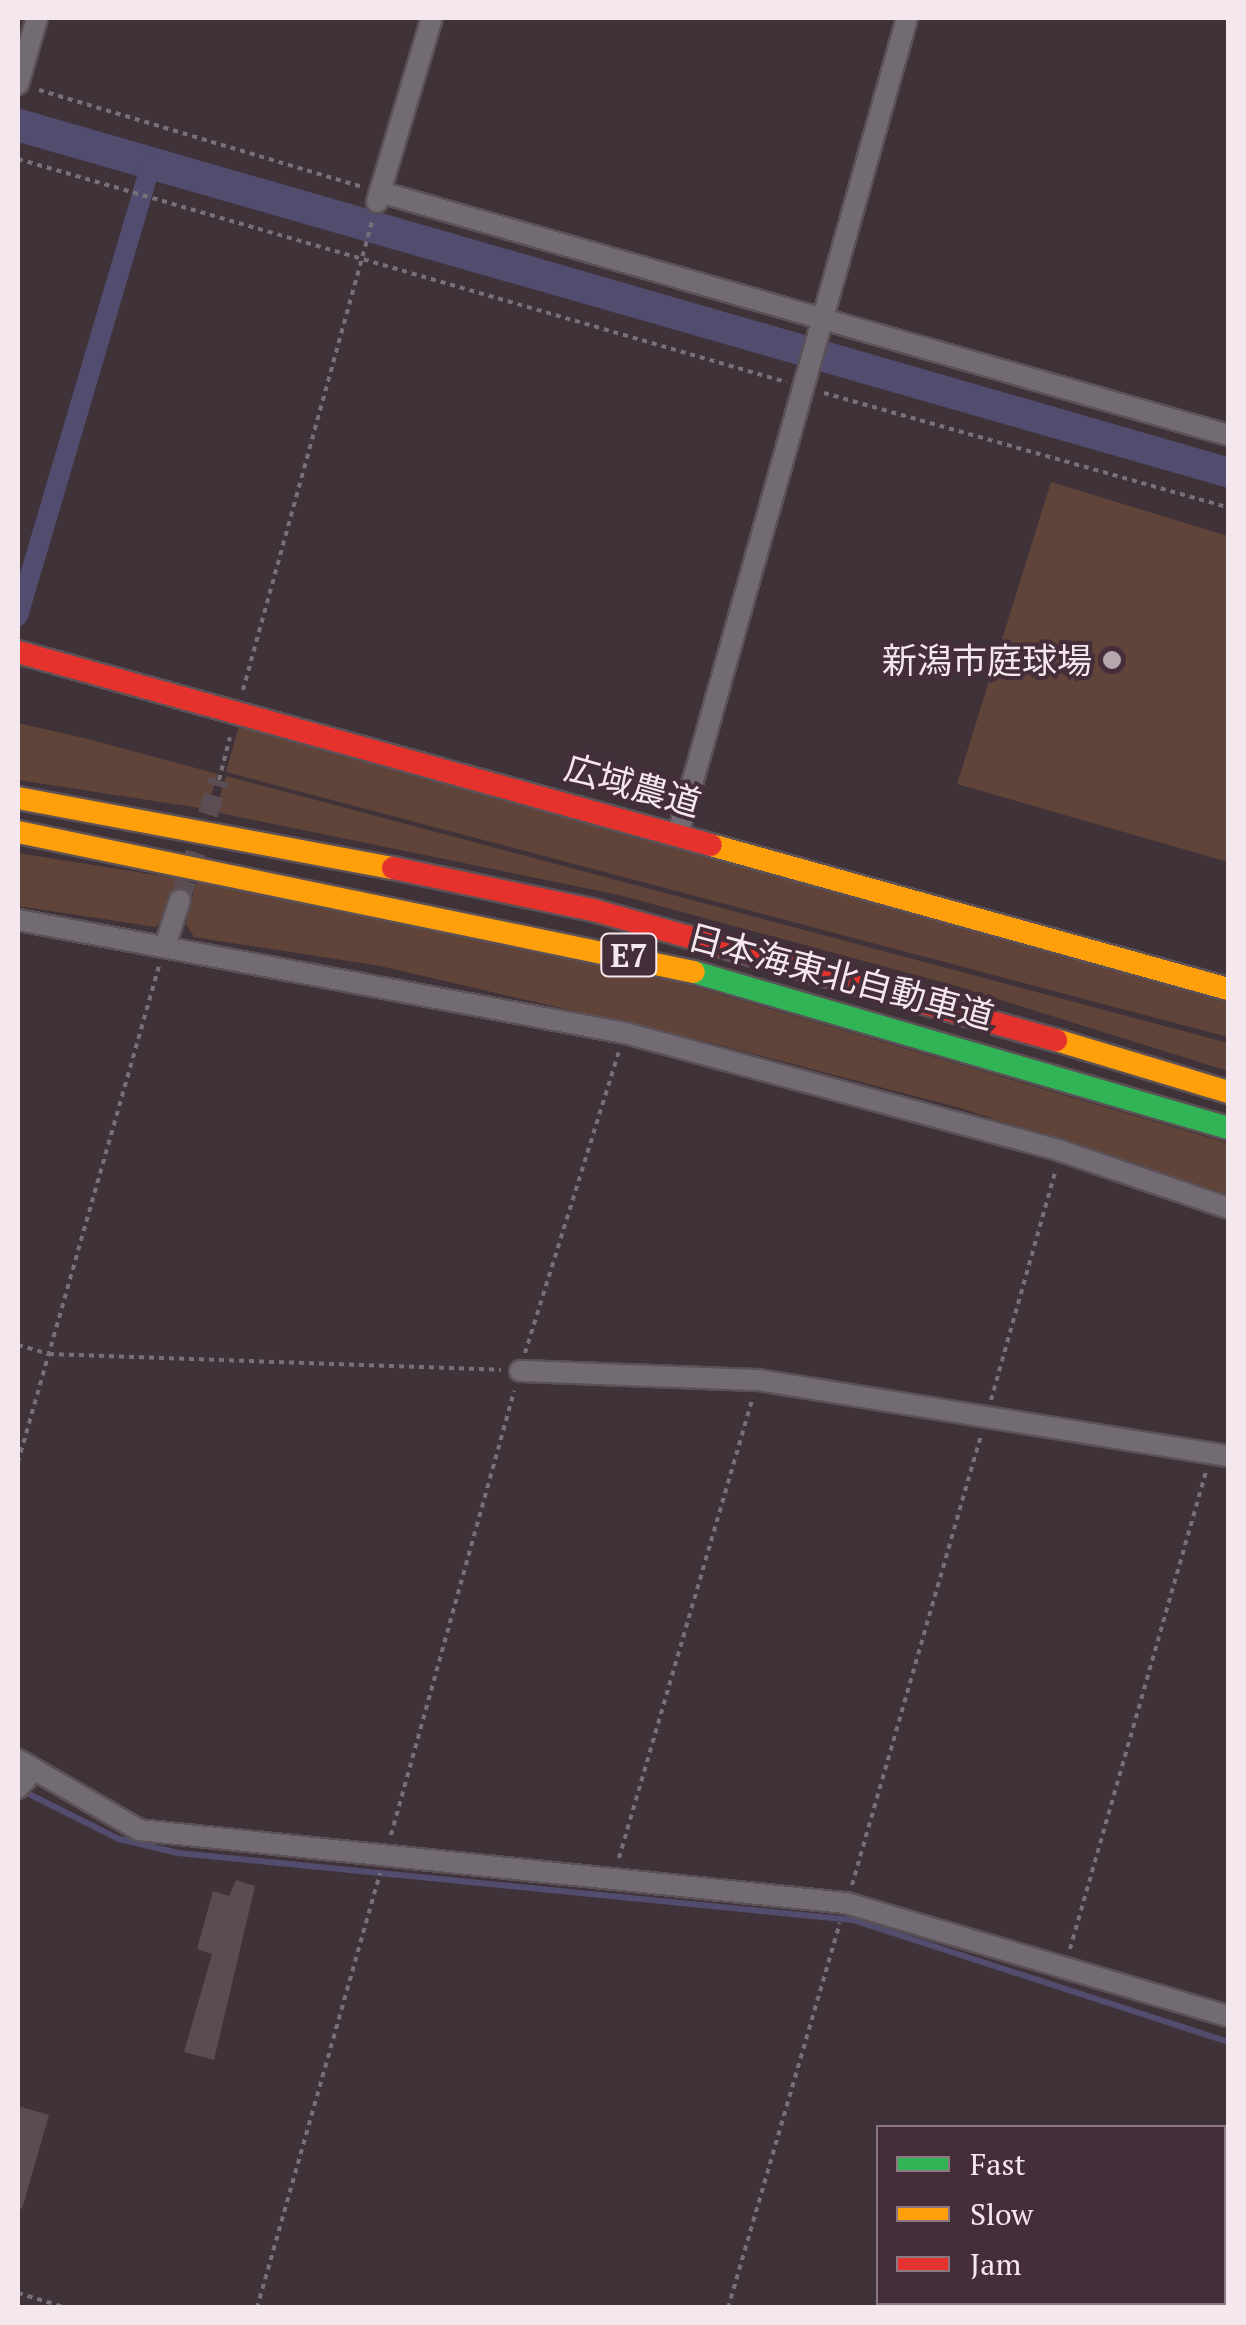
<!DOCTYPE html>
<meta charset="utf-8">
<style>
body{margin:0}
#map{position:relative;width:1246px;height:2325px;overflow:hidden;background:#3f3339;font-family:"PT Serif","Noto Sans JP",serif}
div>[style]{position:absolute}
[style*='--x']{left:calc(var(--x)*1px);top:calc(var(--y)*1px);width:calc(var(--w)*1px);rotate:calc(var(--a)*1deg)}
.green>*{inset:0;background:#604339}
.water>*{inset:0;background:#524d6f}
.stream>*{height:6px;margin:-3px;padding:0 3px;transform-origin:3px;border-radius:3px;background:#524d6f}
.canal>*{height:20px;margin:-10px;padding:0 10px;transform-origin:10px;border-radius:10px;background:#524d6f}
.building>*{inset:0;background:#5a4d50}
.street-tunnel>*{height:20px;margin-top:-10px;transform-origin:0;background:repeating-linear-gradient(90deg,#5a4e54 0 20px,transparent 0 30px)}
.path>*{height:4px;margin-top:-2px;transform-origin:0;background:repeating-linear-gradient(90deg,#787078 0 5px,transparent 0 10px)}
.roads{filter:drop-shadow(2px 0 #5b5156) drop-shadow(-2px 0 #5b5156) drop-shadow(0 2px #5b5156) drop-shadow(0 -2px #5b5156)}
.street>*{height:20px;margin:-10px;padding:0 10px;transform-origin:10px;border-radius:10px;background:#736b74}
.fast>*{height:22px;margin:-11px;padding:0 11px;transform-origin:11px;border-radius:11px;background:#30b455}
.slow>*{height:22px;margin:-11px;padding:0 11px;transform-origin:11px;border-radius:11px;background:#ff9f0a}
.jam>*{height:22px;margin:-11px;padding:0 11px;transform-origin:11px;border-radius:11px;background:#e5322d}
.dots>*{width:28px;height:28px;translate:-50% -50%;box-sizing:border-box;border:5px solid #442e3a;border-radius:50%}
span{translate:-50% -50%;white-space:nowrap;text-align:center;line-height:1.15;-webkit-text-stroke:8px #442e3a;paint-order:stroke}
.shield-label span{padding:2px 8px;background:#442e3a;border:2px solid;border-radius:8px;-webkit-text-stroke-width:0}
.shield-label{font-size:32px;color:#f5e7ee;font-weight:700}
.poi-label{font-size:35px;color:#f5e7ee}
.right{translate:-100% -50%;text-align:right}
.street-label{font-size:35px;color:#f5e7ee}
.frame{position:absolute;inset:0;border:20px solid #f5e7ee;pointer-events:none}
.legend{position:absolute;left:876px;top:2125px;width:350px;height:180px;box-sizing:border-box;background:#442e3a;border:2px solid #8b7882;margin:0;padding:12px 18px;list-style:none;font-size:30px;color:#f5e7ee}
.legend li{display:flex;align-items:center;gap:20px;height:50px}
.legend b{width:50px;border:2px solid #8b7882}
</style>
<div id="map">
<div class="green">
<div style="clip-path:polygon(1051px 482px,1228px 536px,1228px 862px,957px 784px)"></div>
<div style="clip-path:polygon(18px 723px,84px 738px,218px 774px,206px 809px,18px 780px)"></div>
<div style="clip-path:polygon(239px 726px,1228px 1003px,1228px 1037px,226px 772px)"></div>
<div style="clip-path:polygon(226px 776px,1228px 1043px,1228px 1071px,956px 986px,619px 895px,215px 812px)"></div>
<div style="clip-path:polygon(18px 853px,175px 878px,187px 884px,156px 927px,18px 906px)"></div>
<div style="clip-path:polygon(196px 882px,658px 976px,1228px 1143px,1228px 1196px,960px 1108px,712px 1043px,380px 966px,194px 937px,186px 924px)"></div>
</div>
<div class="water">
<div style="clip-path:polygon(18px 108px,1228px 457px,1228px 488px,18px 142px)"></div>
</div>
<div class="stream">
<div style="--x:23;--y:1791;--w:107;--a:26.6"></div>
<div style="--x:119;--y:1839;--w:61;--a:13.3"></div>
<div style="--x:178;--y:1853;--w:678;--a:5.67"></div>
<div style="--x:853;--y:1920;--w:394;--a:18"></div>
</div>
<div class="canal">
<div style="--x:18;--y:616;--w:471;--a:-73.6"></div>
<div style="--x:1224;--y:2223;--w:17;--a:-77"></div>
<div style="--x:1198;--y:2308;--w:6;--a:-72"></div>
</div>
<div class="building">
<div style="clip-path:polygon(236px 1880px,255px 1886px,214px 2060px,184px 2052px,212px 1954px,197px 1949px,213px 1891px,229px 1896px)"></div>
<div style="clip-path:polygon(18px 2106px,49px 2115px,22px 2209px,18px 2208px)"></div>
</div>
<div class="street-tunnel">
<div style="--x:180;--y:900;--w:126;--a:-72"></div>
</div>
<div class="path">
<div style="--x:39;--y:90;--w:335;--a:16.7"></div>
<div style="--x:18;--y:159;--w:800;--a:16.19"></div>
<div style="--x:824;--y:393;--w:420;--a:15.8"></div>
<div style="--x:243;--y:690;--w:485;--a:-74.6"></div>
<div style="--x:219;--y:780;--w:44;--a:-75.7"></div>
<div style="--x:18;--y:1345;--w:32;--a:16"></div>
<div style="--x:49;--y:1354;--w:452;--a:2"></div>
<div style="--x:525;--y:1353;--w:315;--a:-72.7"></div>
<div style="--x:991;--y:1400;--w:240;--a:-74.3"></div>
<div style="--x:18;--y:1462;--w:516;--a:-74.13"></div>
<div style="--x:391;--y:1835;--w:461;--a:-74.5"></div>
<div style="--x:619;--y:1858;--w:480;--a:-73.8"></div>
<div style="--x:852;--y:1885;--w:470;--a:-74"></div>
<div style="--x:1070;--y:1949;--w:496;--a:-74.1"></div>
<div style="--x:18;--y:2293;--w:51;--a:17"></div>
<div style="--x:257;--y:2308;--w:452;--a:-74.2"></div>
<div style="--x:728;--y:2308;--w:401;--a:-73.8"></div>
</div>
<div class="roads">
<div class="street">
<div style="--x:18;--y:84;--w:69;--a:-73.9"></div>
<div style="--x:380;--y:192;--w:882;--a:15.99"></div>
<div style="--x:377;--y:202;--w:192;--a:-73.4"></div>
<div style="--x:678;--y:834;--w:848;--a:-74.32"></div>
<div style="--x:18;--y:920;--w:617;--a:10.55"></div>
<div style="--x:625;--y:1033;--w:452;--a:15.1"></div>
<div style="--x:1061;--y:1151;--w:176;--a:18.8"></div>
<div style="--x:166;--y:943;--w:45;--a:-72"></div>
<div style="--x:520;--y:1371;--w:238;--a:2.2"></div>
<div style="--x:758;--y:1380;--w:476;--a:9.2"></div>
<div style="--x:18;--y:1760;--w:140;--a:30"></div>
<div style="--x:139;--y:1830;--w:711;--a:5.9"></div>
<div style="--x:846;--y:1903;--w:398;--a:16.5"></div>
<div style="--x:18;--y:1788;--w:21;--a:-49"></div>
</div>
<div class="fast">
<div style="--x:694;--y:972;--w:556;--a:16.28"></div>
<div style="--x:1228;--y:2306;--w:2;--a:90"></div>
</div>
<div class="slow">
<div style="--x:18;--y:798;--w:381;--a:10.6"></div>
<div style="--x:18;--y:832;--w:690;--a:11.7"></div>
<div style="--x:711;--y:845;--w:537;--a:15.56"></div>
<div style="--x:1056;--y:1040;--w:180;--a:16.8"></div>
</div>
<div class="jam">
<div style="--x:18;--y:652;--w:719;--a:15.56"></div>
<div style="--x:393;--y:868;--w:204;--a:11.9"></div>
<div style="--x:593;--y:910;--w:481;--a:15.7"></div>
</div>
</div>
<div class="dots">
<div style="left:1112px;top:660px;background:#b5a8af"></div>
</div>
<div class="shield-label">
<span style="left:629px;top:955px">E7</span>
</div>
<div class="poi-label">
<span class="right" style="left:1092px;top:660px">新潟市庭球場</span>
</div>
<div class="street-label">
<span style="left:633px;top:785px;rotate:16deg">広域農道</span>
<span style="left:841px;top:976px;rotate:15deg">日本海東北自動車道</span>
</div>
<div class="frame"></div>
<ul class="legend">
<li><b style="height:12px;background:#30b455"></b>Fast</li>
<li><b style="height:12px;background:#ff9f0a"></b>Slow</li>
<li><b style="height:12px;background:#e5322d"></b>Jam</li>
</ul>
</div>
